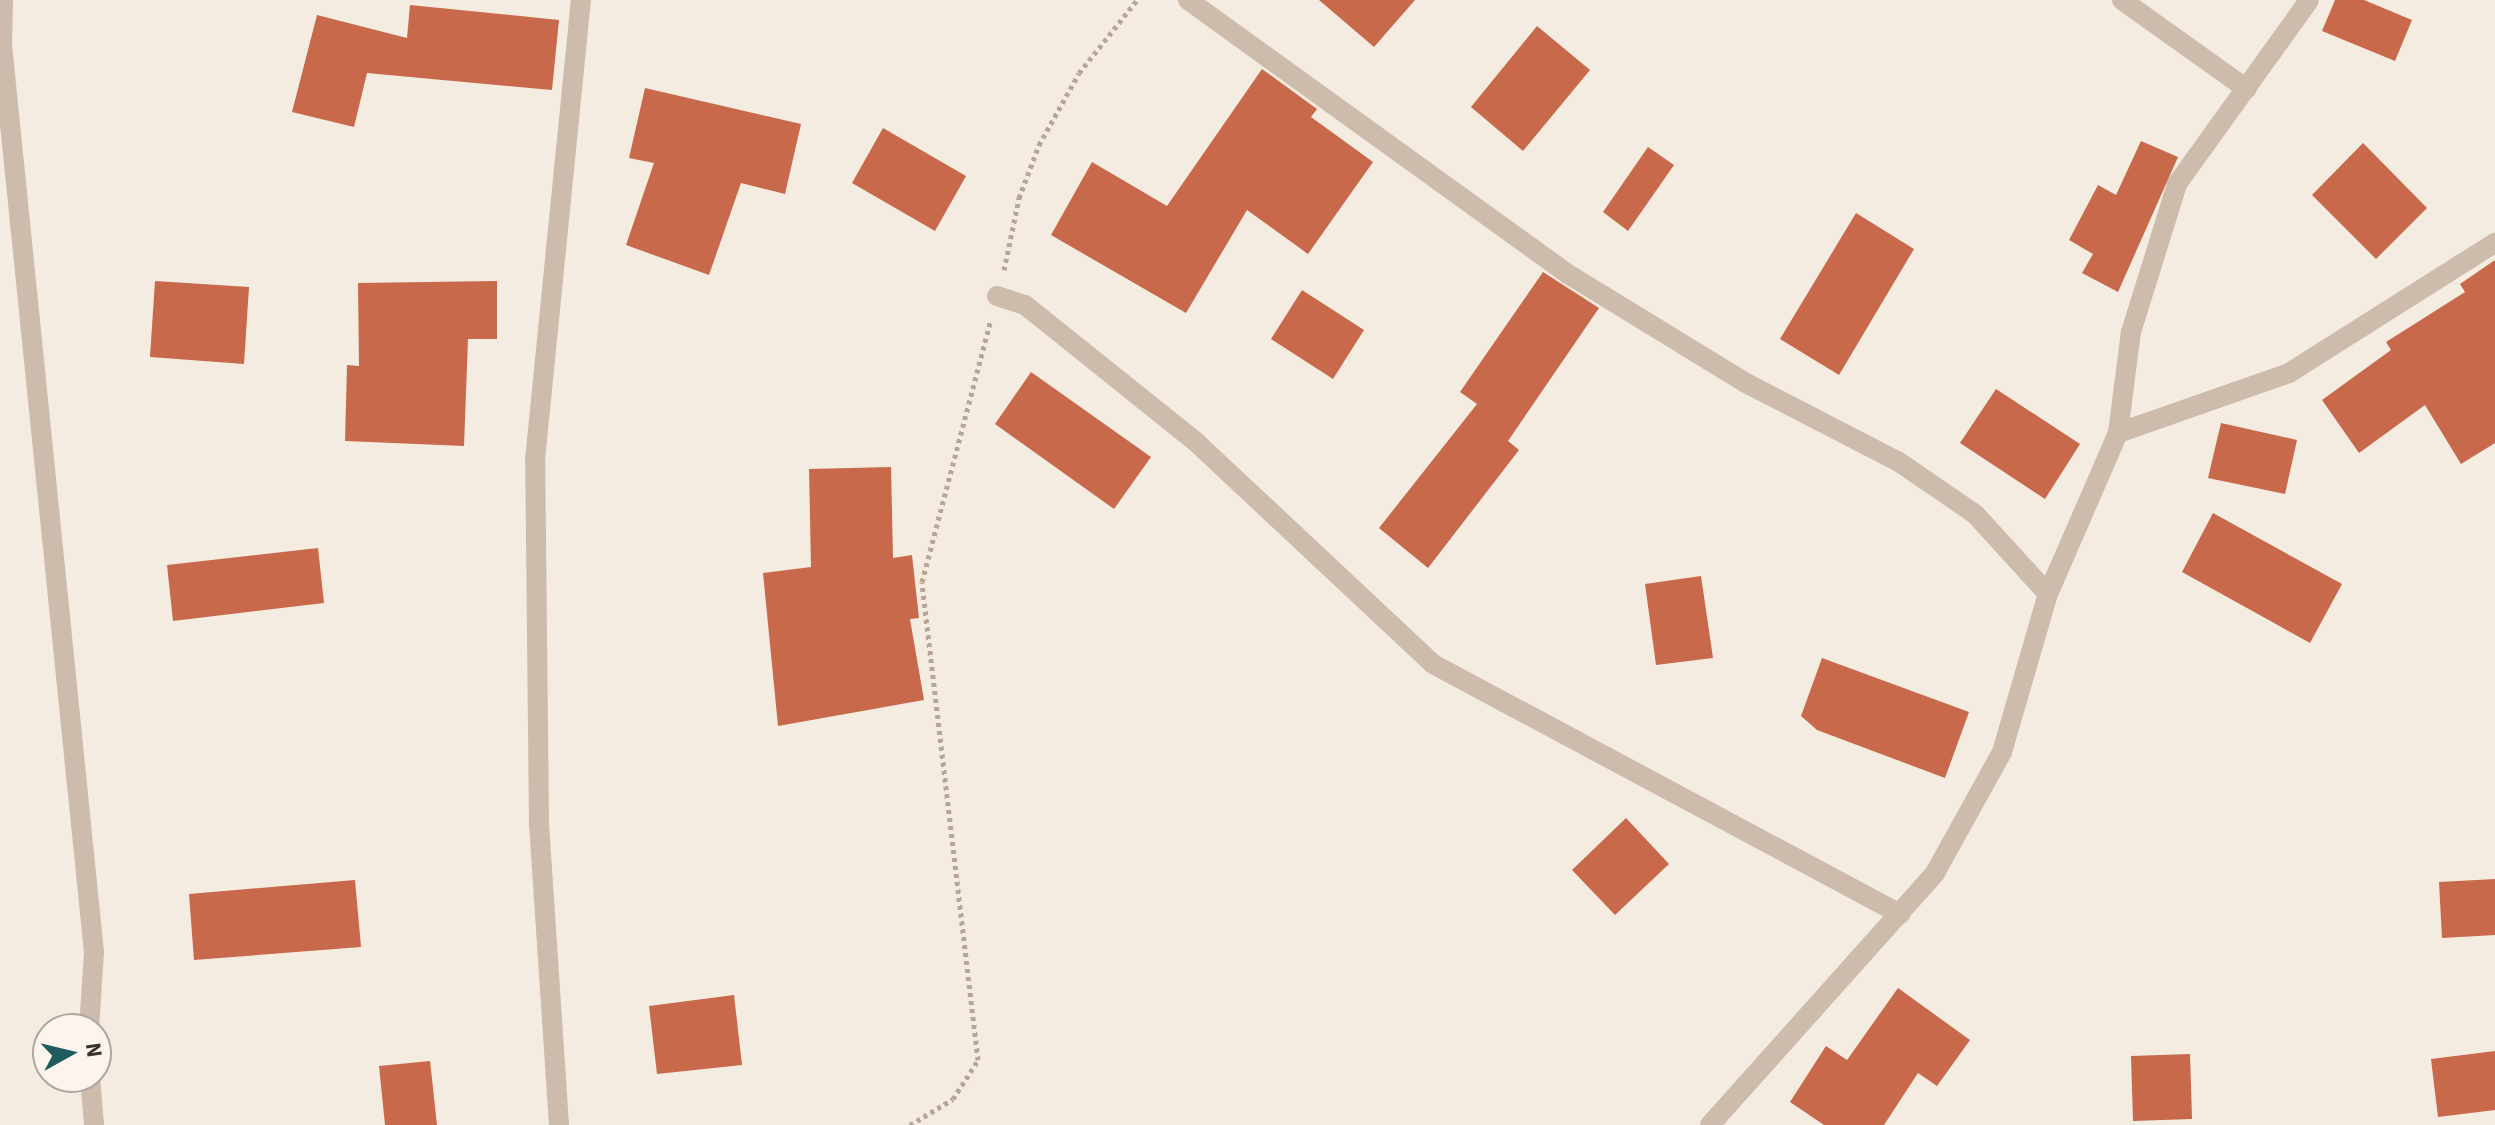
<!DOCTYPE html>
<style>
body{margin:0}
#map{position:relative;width:2495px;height:1125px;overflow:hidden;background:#f4ebe1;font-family:"Source Sans 3",sans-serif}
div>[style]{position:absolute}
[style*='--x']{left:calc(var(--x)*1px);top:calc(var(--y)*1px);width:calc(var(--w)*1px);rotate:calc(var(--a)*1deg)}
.building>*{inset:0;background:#c8694b}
.path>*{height:5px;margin-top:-2.5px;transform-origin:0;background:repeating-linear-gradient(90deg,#b9a596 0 4px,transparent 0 8px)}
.street>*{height:20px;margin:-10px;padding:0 10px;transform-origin:10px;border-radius:10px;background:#cdbbac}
span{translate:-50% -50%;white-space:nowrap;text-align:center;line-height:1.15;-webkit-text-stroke:6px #fbf5ee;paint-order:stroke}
.north{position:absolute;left:32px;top:1013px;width:80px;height:80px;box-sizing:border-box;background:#fbf5ee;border:2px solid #aea6a0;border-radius:50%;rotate:82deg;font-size:22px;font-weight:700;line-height:32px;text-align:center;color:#3b302b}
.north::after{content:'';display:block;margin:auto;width:28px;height:36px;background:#1f5a5e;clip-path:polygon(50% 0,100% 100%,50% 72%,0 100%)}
</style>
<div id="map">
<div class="building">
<div style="clip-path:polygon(1319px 0,1415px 0,1374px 47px)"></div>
<div style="clip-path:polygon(2335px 0,2364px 0,2412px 20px,2395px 61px,2322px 31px)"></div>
<div style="clip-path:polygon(410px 5px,559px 20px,552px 90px,367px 73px,354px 127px,292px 112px,317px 15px,407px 38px)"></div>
<div style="clip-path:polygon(1537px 26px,1590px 70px,1523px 151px,1471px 107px)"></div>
<div style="clip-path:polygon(1262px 69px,1317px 109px,1311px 117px,1373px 162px,1308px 254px,1247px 210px,1186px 313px,1051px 235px,1092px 162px,1167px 206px)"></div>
<div style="clip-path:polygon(645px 88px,801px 124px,785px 194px,741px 183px,709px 275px,626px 245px,654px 163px,629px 158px)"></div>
<div style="clip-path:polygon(883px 128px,966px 176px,935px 231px,852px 183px)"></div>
<div style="clip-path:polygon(2141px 141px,2178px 157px,2118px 292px,2082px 273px,2093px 254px,2069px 240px,2098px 185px,2116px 195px)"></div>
<div style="clip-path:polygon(2363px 143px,2427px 208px,2376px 259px,2312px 195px)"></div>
<div style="clip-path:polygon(1648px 147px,1674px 165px,1628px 231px,1603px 212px)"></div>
<div style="clip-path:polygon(1856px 213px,1914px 249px,1839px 375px,1780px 339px)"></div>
<div style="clip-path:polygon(2495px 260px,2495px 443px,2461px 464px,2425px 405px,2359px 453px,2322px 400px,2391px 350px,2386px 342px,2465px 292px,2460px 284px)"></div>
<div style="clip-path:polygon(1543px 272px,1599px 308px,1508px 441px,1519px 450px,1428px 568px,1379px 528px,1477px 404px,1460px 392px)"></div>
<div style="clip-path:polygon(155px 281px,249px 287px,244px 364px,150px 357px)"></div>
<div style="clip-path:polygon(497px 281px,497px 339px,468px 339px,464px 446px,345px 441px,347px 365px,359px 366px,358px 283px)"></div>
<div style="clip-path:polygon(1302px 290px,1364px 330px,1333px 379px,1271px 339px)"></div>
<div style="clip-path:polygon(1031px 372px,1151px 457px,1114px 509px,995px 424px)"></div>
<div style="clip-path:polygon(1996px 389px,2080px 444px,2045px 499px,1960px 443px)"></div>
<div style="clip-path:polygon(2221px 423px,2297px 440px,2285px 494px,2208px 478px)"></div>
<div style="clip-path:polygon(891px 467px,893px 558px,912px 555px,919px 618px,910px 619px,924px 700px,778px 726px,763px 573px,811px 567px,809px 469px)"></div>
<div style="clip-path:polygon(2213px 513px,2342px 584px,2310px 643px,2182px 572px)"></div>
<div style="clip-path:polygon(318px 548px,324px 603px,173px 621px,167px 565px)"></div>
<div style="clip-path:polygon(1701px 576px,1713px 658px,1656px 665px,1645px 584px)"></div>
<div style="clip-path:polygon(1822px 658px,1969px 712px,1945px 778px,1817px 730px,1801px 716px)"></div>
<div style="clip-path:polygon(1626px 818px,1669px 864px,1615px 915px,1572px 870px)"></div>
<div style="clip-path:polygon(2495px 879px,2495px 935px,2442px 938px,2439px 882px)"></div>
<div style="clip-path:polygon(355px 880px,361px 947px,194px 960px,189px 894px)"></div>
<div style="clip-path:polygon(1898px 988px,1970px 1040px,1937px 1086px,1918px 1073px,1884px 1125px,1824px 1125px,1790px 1102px,1826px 1046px,1847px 1060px)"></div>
<div style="clip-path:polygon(734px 995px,742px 1065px,657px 1074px,649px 1006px)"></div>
<div style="clip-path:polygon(2495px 1051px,2495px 1110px,2438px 1117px,2431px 1059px)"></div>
<div style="clip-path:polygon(2190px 1054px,2192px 1119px,2133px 1121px,2131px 1056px)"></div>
<div style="clip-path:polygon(430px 1061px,437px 1125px,385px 1125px,379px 1066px)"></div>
</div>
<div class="path">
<div style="--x:1004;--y:270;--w:74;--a:-78.2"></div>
<div style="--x:1019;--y:198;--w:57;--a:-69.3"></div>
<div style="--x:1039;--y:145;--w:82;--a:-60.9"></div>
<div style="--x:1079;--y:73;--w:93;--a:-51.5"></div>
<div style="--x:910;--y:1125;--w:50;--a:-31.2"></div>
<div style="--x:953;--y:1099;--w:46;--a:-57.3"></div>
<div style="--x:978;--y:1060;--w:481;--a:-96.7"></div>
<div style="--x:922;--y:582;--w:269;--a:-75.3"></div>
</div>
<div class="street">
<div style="--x:3;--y:0;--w:45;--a:91.3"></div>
<div style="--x:2;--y:45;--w:912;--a:84.21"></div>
<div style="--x:94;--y:952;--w:77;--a:93.7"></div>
<div style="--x:1188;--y:0;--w:468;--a:35.8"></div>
<div style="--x:1568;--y:274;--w:206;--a:31.5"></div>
<div style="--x:1744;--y:382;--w:174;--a:27.3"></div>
<div style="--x:1899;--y:462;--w:92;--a:34.4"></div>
<div style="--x:1975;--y:514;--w:108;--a:47.6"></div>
<div style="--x:2122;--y:0;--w:153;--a:35.5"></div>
<div style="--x:997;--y:296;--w:29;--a:18"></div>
<div style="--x:1025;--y:305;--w:221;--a:38.7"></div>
<div style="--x:1197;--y:443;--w:323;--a:43.1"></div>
<div style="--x:1433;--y:664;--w:530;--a:28.16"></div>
<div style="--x:2118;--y:433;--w:181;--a:-19.3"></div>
<div style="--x:2289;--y:373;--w:244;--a:-32.3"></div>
<div style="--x:90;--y:1077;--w:48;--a:85.2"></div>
<div style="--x:559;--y:1125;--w:302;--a:-93.8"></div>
<div style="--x:539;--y:824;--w:364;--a:-90.6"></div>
<div style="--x:535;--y:460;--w:462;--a:-84.3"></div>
<div style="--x:1710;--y:1125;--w:338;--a:-48.2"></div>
<div style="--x:1935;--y:873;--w:138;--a:-61"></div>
<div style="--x:2002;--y:752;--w:165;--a:-73.8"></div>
<div style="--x:2048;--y:594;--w:176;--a:-66.5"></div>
<div style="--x:2118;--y:433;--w:102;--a:-82.7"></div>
<div style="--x:2131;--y:332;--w:155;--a:-72.7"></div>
<div style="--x:2177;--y:184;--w:226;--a:-54.3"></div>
</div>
<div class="north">N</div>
</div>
